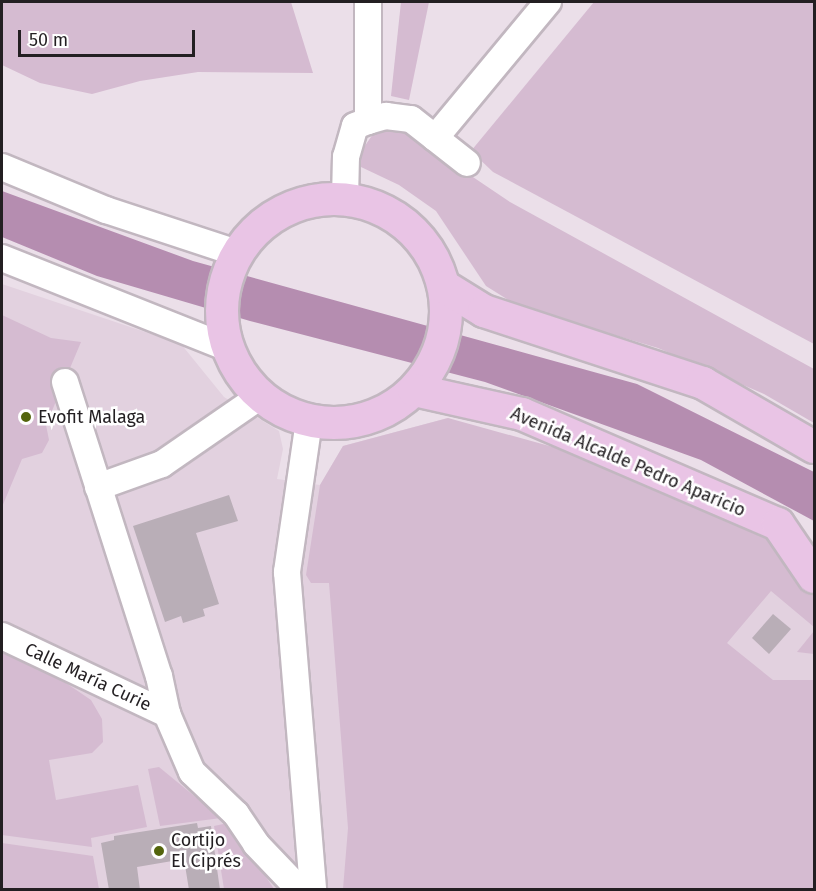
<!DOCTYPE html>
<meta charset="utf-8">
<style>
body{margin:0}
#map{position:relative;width:816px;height:891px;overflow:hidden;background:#ebdfe9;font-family:"Fira Sans",sans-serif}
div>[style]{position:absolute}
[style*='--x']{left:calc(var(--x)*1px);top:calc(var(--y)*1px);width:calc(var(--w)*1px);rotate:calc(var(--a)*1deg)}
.built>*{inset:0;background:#e2d1df}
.green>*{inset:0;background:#d5bbd1}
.water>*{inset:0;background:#b58db0}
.building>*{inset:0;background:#b9aeb7}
.roads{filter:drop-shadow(2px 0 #c2b7c0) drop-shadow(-2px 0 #c2b7c0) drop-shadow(0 2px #c2b7c0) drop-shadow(0 -2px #c2b7c0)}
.minor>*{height:26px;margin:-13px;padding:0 13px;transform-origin:13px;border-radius:13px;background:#fff}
.major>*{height:32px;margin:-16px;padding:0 16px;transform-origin:16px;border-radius:16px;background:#e9c4e5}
.major>.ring{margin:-16px;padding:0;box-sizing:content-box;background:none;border:32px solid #e9c4e5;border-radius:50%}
.dots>*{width:16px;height:16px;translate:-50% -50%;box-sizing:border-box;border:3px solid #fff;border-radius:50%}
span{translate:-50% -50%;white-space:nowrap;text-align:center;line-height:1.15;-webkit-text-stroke:5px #fff;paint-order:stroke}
.poi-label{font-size:18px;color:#231f22}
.left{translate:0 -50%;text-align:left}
.street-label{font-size:18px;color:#231f22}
.frame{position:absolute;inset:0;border:3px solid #231f22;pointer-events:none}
.scale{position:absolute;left:18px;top:30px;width:177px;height:27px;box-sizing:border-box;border:3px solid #231f22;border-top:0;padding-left:8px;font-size:18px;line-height:21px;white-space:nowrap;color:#231f22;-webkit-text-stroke:4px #fff;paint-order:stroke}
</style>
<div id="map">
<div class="built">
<div style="clip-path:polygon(2px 284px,181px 344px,224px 397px,279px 431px,283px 449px,277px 479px,320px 485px,343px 446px,448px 418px,814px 595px,814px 889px,2px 890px)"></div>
</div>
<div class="green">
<div style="clip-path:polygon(2px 2px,291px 2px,313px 73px,198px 72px,140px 81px,92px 94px,40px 83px,2px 65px)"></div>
<div style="clip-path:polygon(401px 2px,429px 2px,409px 100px,391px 96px)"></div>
<div style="clip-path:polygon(594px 2px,814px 2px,814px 344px,493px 172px,471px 151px)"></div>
<div style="clip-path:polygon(392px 125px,411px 126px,461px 169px,510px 202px,814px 369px,814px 423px,764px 394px,658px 348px,518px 306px,486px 286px,436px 211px,399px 185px,361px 167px,360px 153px,373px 134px)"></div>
<div style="clip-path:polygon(2px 315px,51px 338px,81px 342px,46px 425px,49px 440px,42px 453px,22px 459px,2px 507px)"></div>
<div style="clip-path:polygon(448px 418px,607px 462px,762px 528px,814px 595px,814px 627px,771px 591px,727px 643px,773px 680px,814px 680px,814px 889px,343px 889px,348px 828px,329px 583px,311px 583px,306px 575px,320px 485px,343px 446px)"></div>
<div style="clip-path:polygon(814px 631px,814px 654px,797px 652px)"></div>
<div style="clip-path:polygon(2px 651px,63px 681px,91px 700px,102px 719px,103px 742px,92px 753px,49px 760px,56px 800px,138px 785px,147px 827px,91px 838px,92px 847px,2px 835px)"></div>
<div style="clip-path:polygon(159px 767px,221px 818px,160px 826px,148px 769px)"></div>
<div style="clip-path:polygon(228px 823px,245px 846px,274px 889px,224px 889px,214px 826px)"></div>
<div style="clip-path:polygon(2px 843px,93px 856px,99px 889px,2px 889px)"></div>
</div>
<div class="water">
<div style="clip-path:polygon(2px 191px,193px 261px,637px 384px,814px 472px,814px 521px,701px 460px,485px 382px,250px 321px,97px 276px,2px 237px)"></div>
</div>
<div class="building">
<div style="clip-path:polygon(229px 495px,238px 521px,196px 533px,219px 604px,203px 609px,205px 616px,183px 623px,181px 616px,165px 622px,133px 526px)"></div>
<div style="clip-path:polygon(773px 614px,791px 629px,769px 654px,752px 638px)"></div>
<div style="clip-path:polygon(197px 823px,198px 828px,211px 826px,220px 890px,189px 890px,184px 859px,137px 867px,140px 890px,109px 890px,101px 843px,114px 840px,114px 836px)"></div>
</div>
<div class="roads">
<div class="minor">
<div style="--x:368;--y:2;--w:119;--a:90"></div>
<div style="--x:435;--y:138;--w:177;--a:-50.3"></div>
<div style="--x:2;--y:167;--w:113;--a:22.5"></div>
<div style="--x:106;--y:210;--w:138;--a:18.2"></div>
<div style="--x:345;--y:200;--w:43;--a:-88.7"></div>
<div style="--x:346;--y:157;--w:32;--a:-74"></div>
<div style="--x:355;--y:126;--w:14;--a:-21"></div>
<div style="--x:368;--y:121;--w:19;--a:-16"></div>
<div style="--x:386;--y:116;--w:25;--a:7"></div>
<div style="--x:411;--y:119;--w:71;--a:38.2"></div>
<div style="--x:2;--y:258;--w:243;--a:21.7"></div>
<div style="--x:65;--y:382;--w:309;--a:72.3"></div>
<div style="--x:159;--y:676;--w:39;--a:78"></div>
<div style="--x:309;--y:421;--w:153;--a:98.3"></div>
<div style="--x:287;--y:572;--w:319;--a:85.3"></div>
<div style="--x:98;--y:487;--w:68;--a:-19.8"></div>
<div style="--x:162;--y:464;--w:121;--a:-34.6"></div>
<div style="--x:2;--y:636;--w:183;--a:25.3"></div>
<div style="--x:167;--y:714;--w:63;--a:66.7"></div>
<div style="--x:192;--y:772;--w:61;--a:43.7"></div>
<div style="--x:236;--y:814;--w:36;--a:56"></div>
<div style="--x:256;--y:844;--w:64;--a:46.3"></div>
</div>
<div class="major">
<div class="ring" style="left:222px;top:199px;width:192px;height:192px"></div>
<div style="--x:445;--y:287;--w:46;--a:31.6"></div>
<div style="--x:484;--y:311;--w:231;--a:18.2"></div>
<div style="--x:703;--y:383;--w:128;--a:30"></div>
<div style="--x:414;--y:390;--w:111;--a:12.5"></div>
<div style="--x:522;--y:414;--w:279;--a:23.3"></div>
<div style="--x:778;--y:524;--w:64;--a:55.8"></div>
</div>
</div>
<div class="dots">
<div style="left:26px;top:417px;background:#53640c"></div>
<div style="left:159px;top:851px;background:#53640c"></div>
</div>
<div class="poi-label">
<span class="left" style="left:38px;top:417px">Evofit Malaga</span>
<span class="left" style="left:171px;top:851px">Cortijo<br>El Ciprés</span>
</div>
<div class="street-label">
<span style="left:628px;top:462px;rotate:23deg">Avenida Alcalde Pedro Aparicio</span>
<span style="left:88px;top:677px;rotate:25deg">Calle María Curie</span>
</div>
<div class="frame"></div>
<div class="scale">50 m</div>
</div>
